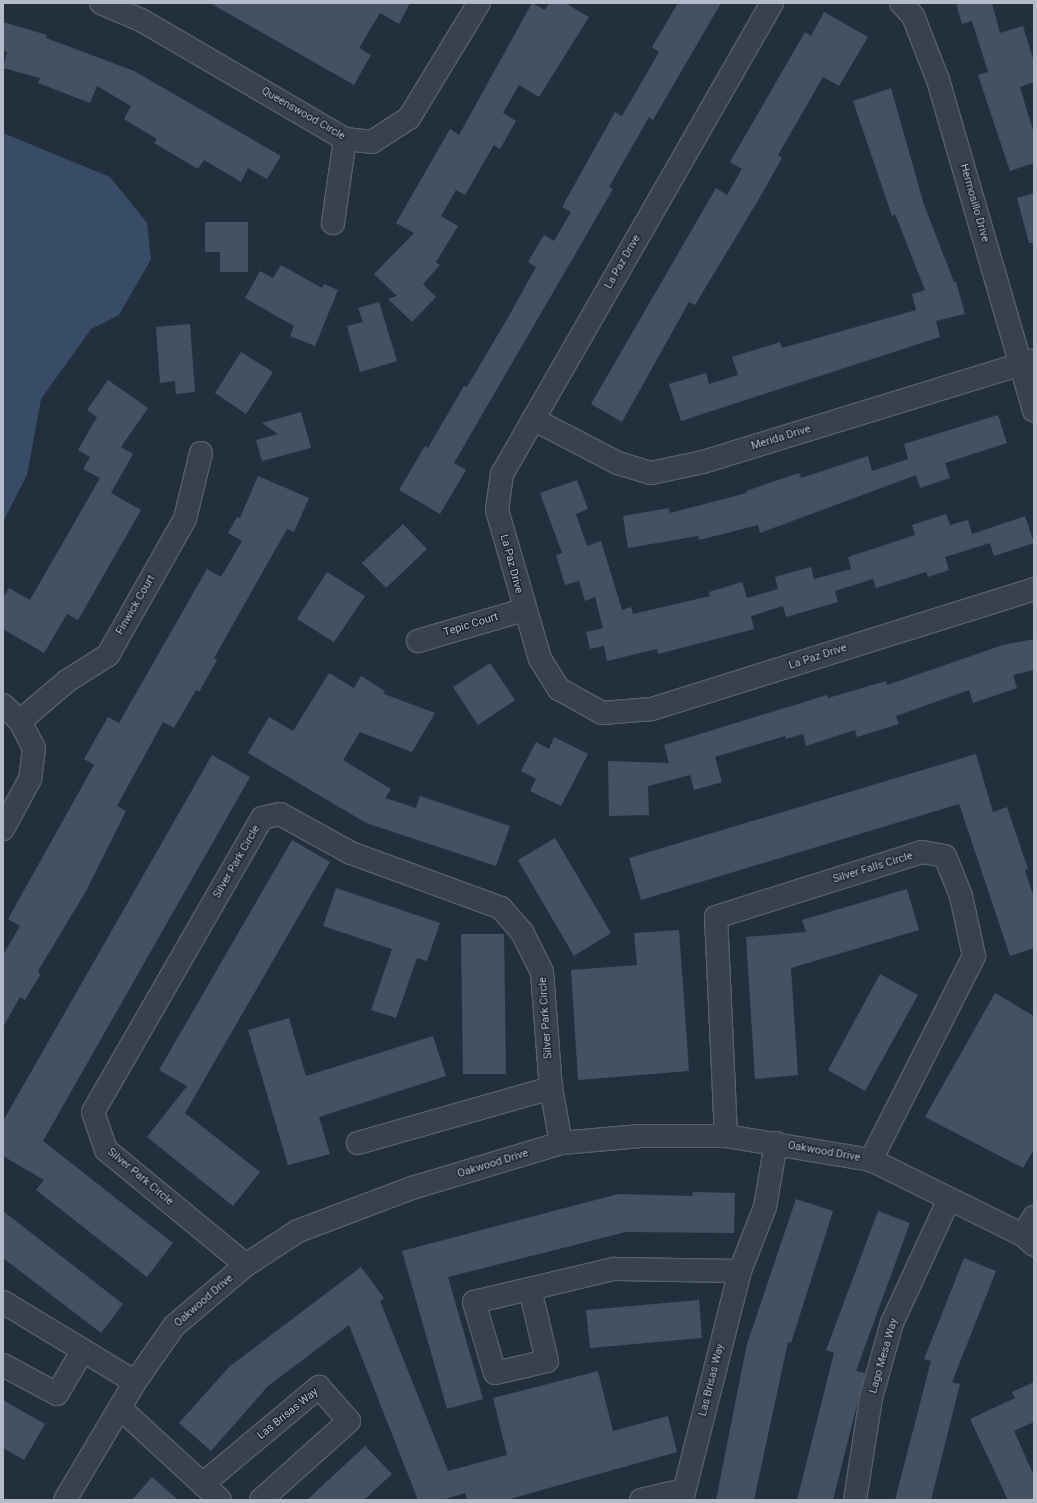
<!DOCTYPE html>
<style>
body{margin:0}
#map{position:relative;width:1037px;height:1503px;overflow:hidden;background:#242f3e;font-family:Roboto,sans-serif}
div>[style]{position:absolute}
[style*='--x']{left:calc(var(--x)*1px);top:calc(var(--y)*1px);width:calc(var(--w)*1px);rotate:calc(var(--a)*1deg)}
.water>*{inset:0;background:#394c67}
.building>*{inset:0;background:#455162}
.roads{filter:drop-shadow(1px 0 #565f6c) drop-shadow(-1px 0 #565f6c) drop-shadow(0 1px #565f6c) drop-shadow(0 -1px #565f6c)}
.minor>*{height:22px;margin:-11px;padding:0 11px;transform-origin:11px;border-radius:11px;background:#38414e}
span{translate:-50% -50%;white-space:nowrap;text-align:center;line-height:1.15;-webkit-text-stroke:3px #1d2633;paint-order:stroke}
.street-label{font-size:11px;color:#b4bcc9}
.frame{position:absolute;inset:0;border:4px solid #b4bcc9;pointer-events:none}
</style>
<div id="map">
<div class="water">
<div style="clip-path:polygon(3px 133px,110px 177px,147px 223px,151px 259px,119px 315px,91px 329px,41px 399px,27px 475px,3px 522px)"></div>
</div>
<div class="building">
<div style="clip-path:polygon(210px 3px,410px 3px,399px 24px,380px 13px,359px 48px,371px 55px,354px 85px)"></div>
<div style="clip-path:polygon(532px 3px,545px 10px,549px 3px,565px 3px,589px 17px,539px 97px,519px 85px,503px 113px,516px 121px,500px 149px,494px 145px,465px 195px,456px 190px,441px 216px,458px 226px,436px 262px,440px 265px,423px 284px,436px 297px,412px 322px,388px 299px,397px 296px,374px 274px,414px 233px,396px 223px,450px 129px,459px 135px)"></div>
<div style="clip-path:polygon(678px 3px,721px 3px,653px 120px,649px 117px,609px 187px,613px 189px,454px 463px,466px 470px,440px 514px,399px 490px,425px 446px,428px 448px,464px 386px,467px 387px,506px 321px,536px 267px,528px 262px,544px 235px,554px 241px,571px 212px,562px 207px,615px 112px,622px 116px,659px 52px,652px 47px)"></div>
<div style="clip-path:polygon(956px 3px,992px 3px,1000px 33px,1023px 26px,1034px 62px,1034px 82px,1020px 87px,1034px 134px,1034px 163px,1010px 171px,978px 75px,988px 72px,972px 21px,962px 24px)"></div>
<div style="clip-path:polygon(824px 12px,868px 37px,839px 86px,823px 77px,778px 155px,782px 158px,760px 197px,695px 305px,689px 302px,622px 422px,591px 404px,716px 188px,727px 195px,742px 169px,730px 162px,805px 32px,811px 36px)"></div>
<div style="clip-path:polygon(3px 22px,47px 35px,46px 38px,134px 71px,281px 156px,267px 179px,248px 168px,241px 182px,204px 160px,198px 169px,154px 143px,157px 139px,124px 119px,131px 106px,97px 86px,90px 103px,38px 83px,40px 78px,3px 68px,7px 52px,3px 51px)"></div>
<div style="clip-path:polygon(891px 88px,924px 205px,954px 282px,956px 282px,965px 314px,936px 321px,940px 337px,681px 421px,669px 384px,706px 373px,709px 384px,738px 375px,732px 357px,780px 342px,782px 348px,916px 310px,912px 294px,925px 290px,895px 214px,892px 216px,853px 101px)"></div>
<div style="clip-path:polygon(1034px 193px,1034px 243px,1029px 243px,1017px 198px)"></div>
<div style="clip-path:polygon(205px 222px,248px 222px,248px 272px,220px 272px,220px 252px,205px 252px)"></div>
<div style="clip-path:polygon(281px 265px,322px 288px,324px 284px,338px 290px,315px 346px,290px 336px,294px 326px,245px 298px,260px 271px,273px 278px)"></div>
<div style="clip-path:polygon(379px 302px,397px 361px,360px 372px,347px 326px,363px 322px,358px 308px)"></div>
<div style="clip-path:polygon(190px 324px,195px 392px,176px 394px,175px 381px,160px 383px,156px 327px)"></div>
<div style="clip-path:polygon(241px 352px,273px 372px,246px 414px,215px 393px)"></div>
<div style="clip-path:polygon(108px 380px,148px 408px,121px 447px,133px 454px,111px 493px,141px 510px,78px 620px,67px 614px,44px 653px,3px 629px,3px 598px,9px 588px,30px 600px,100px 478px,83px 469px,90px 457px,78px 450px,97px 417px,87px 410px)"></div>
<div style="clip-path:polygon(301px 412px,311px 448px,262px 461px,256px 440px,278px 434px,262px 423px)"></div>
<div style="clip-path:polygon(998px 415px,1007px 443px,945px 463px,950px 478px,920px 488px,916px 475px,760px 533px,758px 525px,699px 540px,698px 536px,628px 548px,623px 516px,669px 508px,670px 513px,747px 493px,746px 491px,799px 473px,801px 478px,868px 456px,872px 471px,908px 459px,904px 444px)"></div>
<div style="clip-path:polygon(258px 476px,309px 498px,294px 532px,287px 529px,214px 658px,217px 660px,199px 692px,196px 690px,174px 728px,163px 722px,117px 806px,126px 811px,86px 891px,38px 971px,40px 975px,25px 1000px,20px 997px,3px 1027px,3px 955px,20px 926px,8px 919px,94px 765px,84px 759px,108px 717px,119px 723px,207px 569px,221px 577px,242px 541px,228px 533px,237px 517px,240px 518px)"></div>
<div style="clip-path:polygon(577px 480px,588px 509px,576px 514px,587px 546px,601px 541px,622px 610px,631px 607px,633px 614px,710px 596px,709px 592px,742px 582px,747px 598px,778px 589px,775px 577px,811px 567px,814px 579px,851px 569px,848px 557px,915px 535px,912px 525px,946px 514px,950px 525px,968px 520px,972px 534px,1025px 516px,1034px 543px,994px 556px,990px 543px,945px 557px,949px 570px,928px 577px,926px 572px,876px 588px,873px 579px,835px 591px,838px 602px,786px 617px,783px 606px,751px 616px,754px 629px,658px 654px,657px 649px,607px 661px,604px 646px,590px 649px,586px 632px,603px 628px,595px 597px,585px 601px,579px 581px,565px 585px,556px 555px,562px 553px,540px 493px)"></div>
<div style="clip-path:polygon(403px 524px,427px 549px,386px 588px,362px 563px)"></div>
<div style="clip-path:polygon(327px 572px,365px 596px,334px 642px,297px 619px)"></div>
<div style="clip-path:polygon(1034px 639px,1034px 670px,1013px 675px,1017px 688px,973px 703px,969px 690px,896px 716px,899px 724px,857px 737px,855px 730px,806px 746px,803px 734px,786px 739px,785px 736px,715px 757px,722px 782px,694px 790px,690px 775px,648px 786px,649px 815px,609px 816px,608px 761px,669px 763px,664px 745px,827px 695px,828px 698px,886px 681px,887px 685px,1003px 645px)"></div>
<div style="clip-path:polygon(490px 663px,515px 700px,478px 725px,453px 687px)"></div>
<div style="clip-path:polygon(329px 673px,354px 688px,361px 676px,385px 691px,384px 694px,435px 713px,412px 752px,360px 732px,343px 760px,391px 789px,385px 798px,416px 808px,420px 796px,510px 826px,496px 866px,366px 823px,248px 753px,269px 717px,293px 731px)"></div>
<div style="clip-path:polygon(554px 737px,588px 754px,561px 806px,530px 791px,536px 779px,521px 771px,536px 742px,549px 749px)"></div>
<div style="clip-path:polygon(976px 754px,993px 812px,1007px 807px,1028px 869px,1025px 870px,1034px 898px,1034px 948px,1010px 956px,959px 804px,641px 900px,629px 858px)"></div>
<div style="clip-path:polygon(212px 755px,250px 777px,43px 1141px,173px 1243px,147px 1277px,36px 1190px,44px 1180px,3px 1156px,3px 1121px)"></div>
<div style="clip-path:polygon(555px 838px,611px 933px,574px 956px,518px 860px)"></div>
<div style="clip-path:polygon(292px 840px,330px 862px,185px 1113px,260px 1172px,233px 1206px,147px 1137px,187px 1086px,159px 1070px)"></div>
<div style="clip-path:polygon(336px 888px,440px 923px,427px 961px,417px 958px,396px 1018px,371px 1010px,392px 949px,323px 926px)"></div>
<div style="clip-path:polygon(907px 889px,919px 930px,791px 968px,798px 1075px,755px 1079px,746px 937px,806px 932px,802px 920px)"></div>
<div style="clip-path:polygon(679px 930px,689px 1071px,578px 1080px,571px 970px,637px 965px,634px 933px)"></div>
<div style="clip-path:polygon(461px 934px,504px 934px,506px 1074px,463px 1074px)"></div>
<div style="clip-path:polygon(880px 974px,918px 995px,865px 1091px,828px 1070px)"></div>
<div style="clip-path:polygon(995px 993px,1034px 1016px,1034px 1149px,1023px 1168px,925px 1117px)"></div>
<div style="clip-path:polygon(289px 1018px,306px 1076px,433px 1036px,446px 1076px,319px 1117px,330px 1154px,288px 1165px,248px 1030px)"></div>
<div style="clip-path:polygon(693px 1192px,735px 1193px,734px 1233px,626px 1232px,448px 1277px,483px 1399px,447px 1409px,402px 1251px,618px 1194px,692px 1196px)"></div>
<div style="clip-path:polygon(796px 1199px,833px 1211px,791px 1343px,788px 1342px,754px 1500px,716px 1500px,747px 1344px)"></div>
<div style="clip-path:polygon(3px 1211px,123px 1304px,101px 1333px,3px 1258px)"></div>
<div style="clip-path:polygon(878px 1211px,910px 1223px,856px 1371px,865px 1373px,833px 1500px,797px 1500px,834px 1353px,826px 1350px)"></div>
<div style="clip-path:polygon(964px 1258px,996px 1271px,952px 1382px,960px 1384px,931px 1500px,895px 1500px,931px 1361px,924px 1359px)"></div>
<div style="clip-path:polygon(361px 1267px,384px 1298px,380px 1301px,448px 1471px,507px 1455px,493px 1398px,598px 1371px,613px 1431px,668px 1416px,677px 1452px,506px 1500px,467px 1500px,465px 1493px,442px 1500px,418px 1500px,349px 1325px,268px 1386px,211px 1451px,179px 1423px,229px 1367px)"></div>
<div style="clip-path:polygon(699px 1300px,702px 1338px,590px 1348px,586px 1310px)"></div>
<div style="clip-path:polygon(1034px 1382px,1034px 1422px,1014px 1431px,1034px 1476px,1034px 1500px,1008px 1500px,970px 1419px,1015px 1398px,1012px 1392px)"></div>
<div style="clip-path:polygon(3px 1400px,45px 1424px,24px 1460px,3px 1448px)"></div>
<div style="clip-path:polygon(365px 1446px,392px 1474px,364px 1500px,307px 1500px)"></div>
<div style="clip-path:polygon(152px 1477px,178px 1500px,132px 1500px)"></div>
</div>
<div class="roads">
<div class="minor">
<div style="--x:101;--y:3;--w:43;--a:23"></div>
<div style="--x:141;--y:20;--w:236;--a:30.3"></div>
<div style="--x:345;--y:139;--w:27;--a:6"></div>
<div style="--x:372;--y:142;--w:44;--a:-33"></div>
<div style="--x:409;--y:118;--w:135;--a:-58.7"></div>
<div style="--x:772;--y:3;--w:543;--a:119.82"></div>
<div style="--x:502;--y:474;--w:36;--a:98"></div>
<div style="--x:497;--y:510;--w:155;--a:73.9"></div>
<div style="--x:540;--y:659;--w:36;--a:58"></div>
<div style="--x:559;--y:689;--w:49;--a:29.2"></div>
<div style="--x:602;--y:713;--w:50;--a:-4.6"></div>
<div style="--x:652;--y:709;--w:400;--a:-17.4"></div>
<div style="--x:901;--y:3;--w:18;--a:47"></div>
<div style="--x:913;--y:16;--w:69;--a:68.7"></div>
<div style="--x:938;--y:80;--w:344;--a:73.8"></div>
<div style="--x:333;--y:223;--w:85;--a:-81.9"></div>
<div style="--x:533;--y:419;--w:96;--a:27.4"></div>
<div style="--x:618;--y:463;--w:34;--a:17"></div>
<div style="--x:651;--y:473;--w:53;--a:-11.9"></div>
<div style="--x:703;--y:462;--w:346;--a:-17.1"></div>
<div style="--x:418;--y:641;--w:109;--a:-16.4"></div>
<div style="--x:3;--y:705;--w:23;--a:43"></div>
<div style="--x:20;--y:721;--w:30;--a:63"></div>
<div style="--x:34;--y:748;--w:31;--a:97"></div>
<div style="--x:30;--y:779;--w:57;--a:118.4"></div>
<div style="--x:20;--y:721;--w:62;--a:-40.4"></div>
<div style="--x:67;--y:681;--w:49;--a:-32.4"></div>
<div style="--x:108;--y:655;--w:156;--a:-60.5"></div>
<div style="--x:185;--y:519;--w:68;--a:-76.4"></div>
<div style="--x:726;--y:1136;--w:219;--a:-92.6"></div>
<div style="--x:716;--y:917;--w:216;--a:-17.5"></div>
<div style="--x:922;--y:852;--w:23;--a:10"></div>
<div style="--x:945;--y:856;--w:43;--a:68.2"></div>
<div style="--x:961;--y:896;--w:61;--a:77.8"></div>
<div style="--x:974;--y:956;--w:229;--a:116.8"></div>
<div style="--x:358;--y:1143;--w:201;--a:-15.9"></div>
<div style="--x:1023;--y:1235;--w:21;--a:-59"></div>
<div style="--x:246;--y:1265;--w:181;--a:-140.6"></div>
<div style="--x:106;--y:1150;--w:40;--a:-108.9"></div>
<div style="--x:93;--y:1112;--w:339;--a:-60.1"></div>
<div style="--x:262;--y:818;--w:18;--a:-13"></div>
<div style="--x:280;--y:814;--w:81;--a:28.8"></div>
<div style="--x:351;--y:853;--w:160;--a:20.1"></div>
<div style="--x:501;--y:908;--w:32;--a:49"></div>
<div style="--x:522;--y:932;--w:45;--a:63.4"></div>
<div style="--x:542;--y:972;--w:116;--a:85.6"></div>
<div style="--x:551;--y:1088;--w:56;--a:79.7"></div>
<div style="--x:530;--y:1289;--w:74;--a:76.7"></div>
<div style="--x:547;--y:1361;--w:53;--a:167"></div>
<div style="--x:495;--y:1373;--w:74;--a:-106.5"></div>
<div style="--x:474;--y:1302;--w:144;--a:-13.3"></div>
<div style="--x:614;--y:1269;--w:126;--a:0.9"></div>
<div style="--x:3;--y:1302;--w:154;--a:31.2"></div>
<div style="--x:3;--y:1365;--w:61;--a:28.2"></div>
<div style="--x:57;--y:1394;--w:51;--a:-59.4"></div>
<div style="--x:121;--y:1409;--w:134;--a:42.6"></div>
<div style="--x:204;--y:1483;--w:150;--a:-39.9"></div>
<div style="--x:319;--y:1387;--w:45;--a:48.6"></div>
<div style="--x:349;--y:1421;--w:118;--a:138.1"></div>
<div style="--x:65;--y:1500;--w:137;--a:-59.3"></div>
<div style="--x:135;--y:1382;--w:68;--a:-55.1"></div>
<div style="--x:174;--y:1326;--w:94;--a:-40.3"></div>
<div style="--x:246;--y:1265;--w:62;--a:-33.2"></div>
<div style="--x:298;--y:1231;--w:122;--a:-20.7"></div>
<div style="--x:412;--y:1188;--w:156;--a:-16.8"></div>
<div style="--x:561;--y:1143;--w:80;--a:-5"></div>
<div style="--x:641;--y:1136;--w:85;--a:0"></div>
<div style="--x:726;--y:1136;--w:147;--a:9.4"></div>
<div style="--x:871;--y:1160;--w:169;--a:26.3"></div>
<div style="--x:1023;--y:1235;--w:15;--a:42"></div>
<div style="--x:641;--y:1500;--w:44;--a:-13.1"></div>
<div style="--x:682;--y:1500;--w:236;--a:-75.8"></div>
<div style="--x:740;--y:1271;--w:69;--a:-68.7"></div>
<div style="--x:765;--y:1207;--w:65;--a:-80.2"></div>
<div style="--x:855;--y:1500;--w:103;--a:-81.1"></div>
<div style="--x:871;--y:1398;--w:78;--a:-74.4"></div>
<div style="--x:892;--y:1323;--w:136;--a:-65.3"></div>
</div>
</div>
<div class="street-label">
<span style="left:303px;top:114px;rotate:30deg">Queenswood Circle</span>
<span style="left:974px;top:203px;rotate:74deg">Hermosillo Drive</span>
<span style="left:623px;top:262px;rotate:-60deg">La Paz Drive</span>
<span style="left:781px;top:438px;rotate:-17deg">Merida Drive</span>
<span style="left:511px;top:564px;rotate:75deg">La Paz Drive</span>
<span style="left:136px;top:605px;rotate:-60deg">Finwick Court</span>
<span style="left:471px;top:625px;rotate:-17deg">Tepic Court</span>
<span style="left:818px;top:657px;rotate:-18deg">La Paz Drive</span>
<span style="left:237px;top:862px;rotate:-60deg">Silver Park Circle</span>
<span style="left:873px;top:868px;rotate:-17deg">Silver Falls Circle</span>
<span style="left:546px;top:1018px;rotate:-94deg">Silver Park Circle</span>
<span style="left:824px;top:1152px;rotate:10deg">Oakwood Drive</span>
<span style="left:493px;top:1164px;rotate:-17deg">Oakwood Drive</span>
<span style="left:140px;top:1177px;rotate:40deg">Silver Park Circle</span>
<span style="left:204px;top:1301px;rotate:-41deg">Oakwood Drive</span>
<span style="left:884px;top:1356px;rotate:-74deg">Lago Mesa Way</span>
<span style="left:712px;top:1380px;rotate:-76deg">Las Brisas Way</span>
<span style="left:288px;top:1414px;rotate:-39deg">Las Brisas Way</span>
</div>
<div class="frame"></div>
</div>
